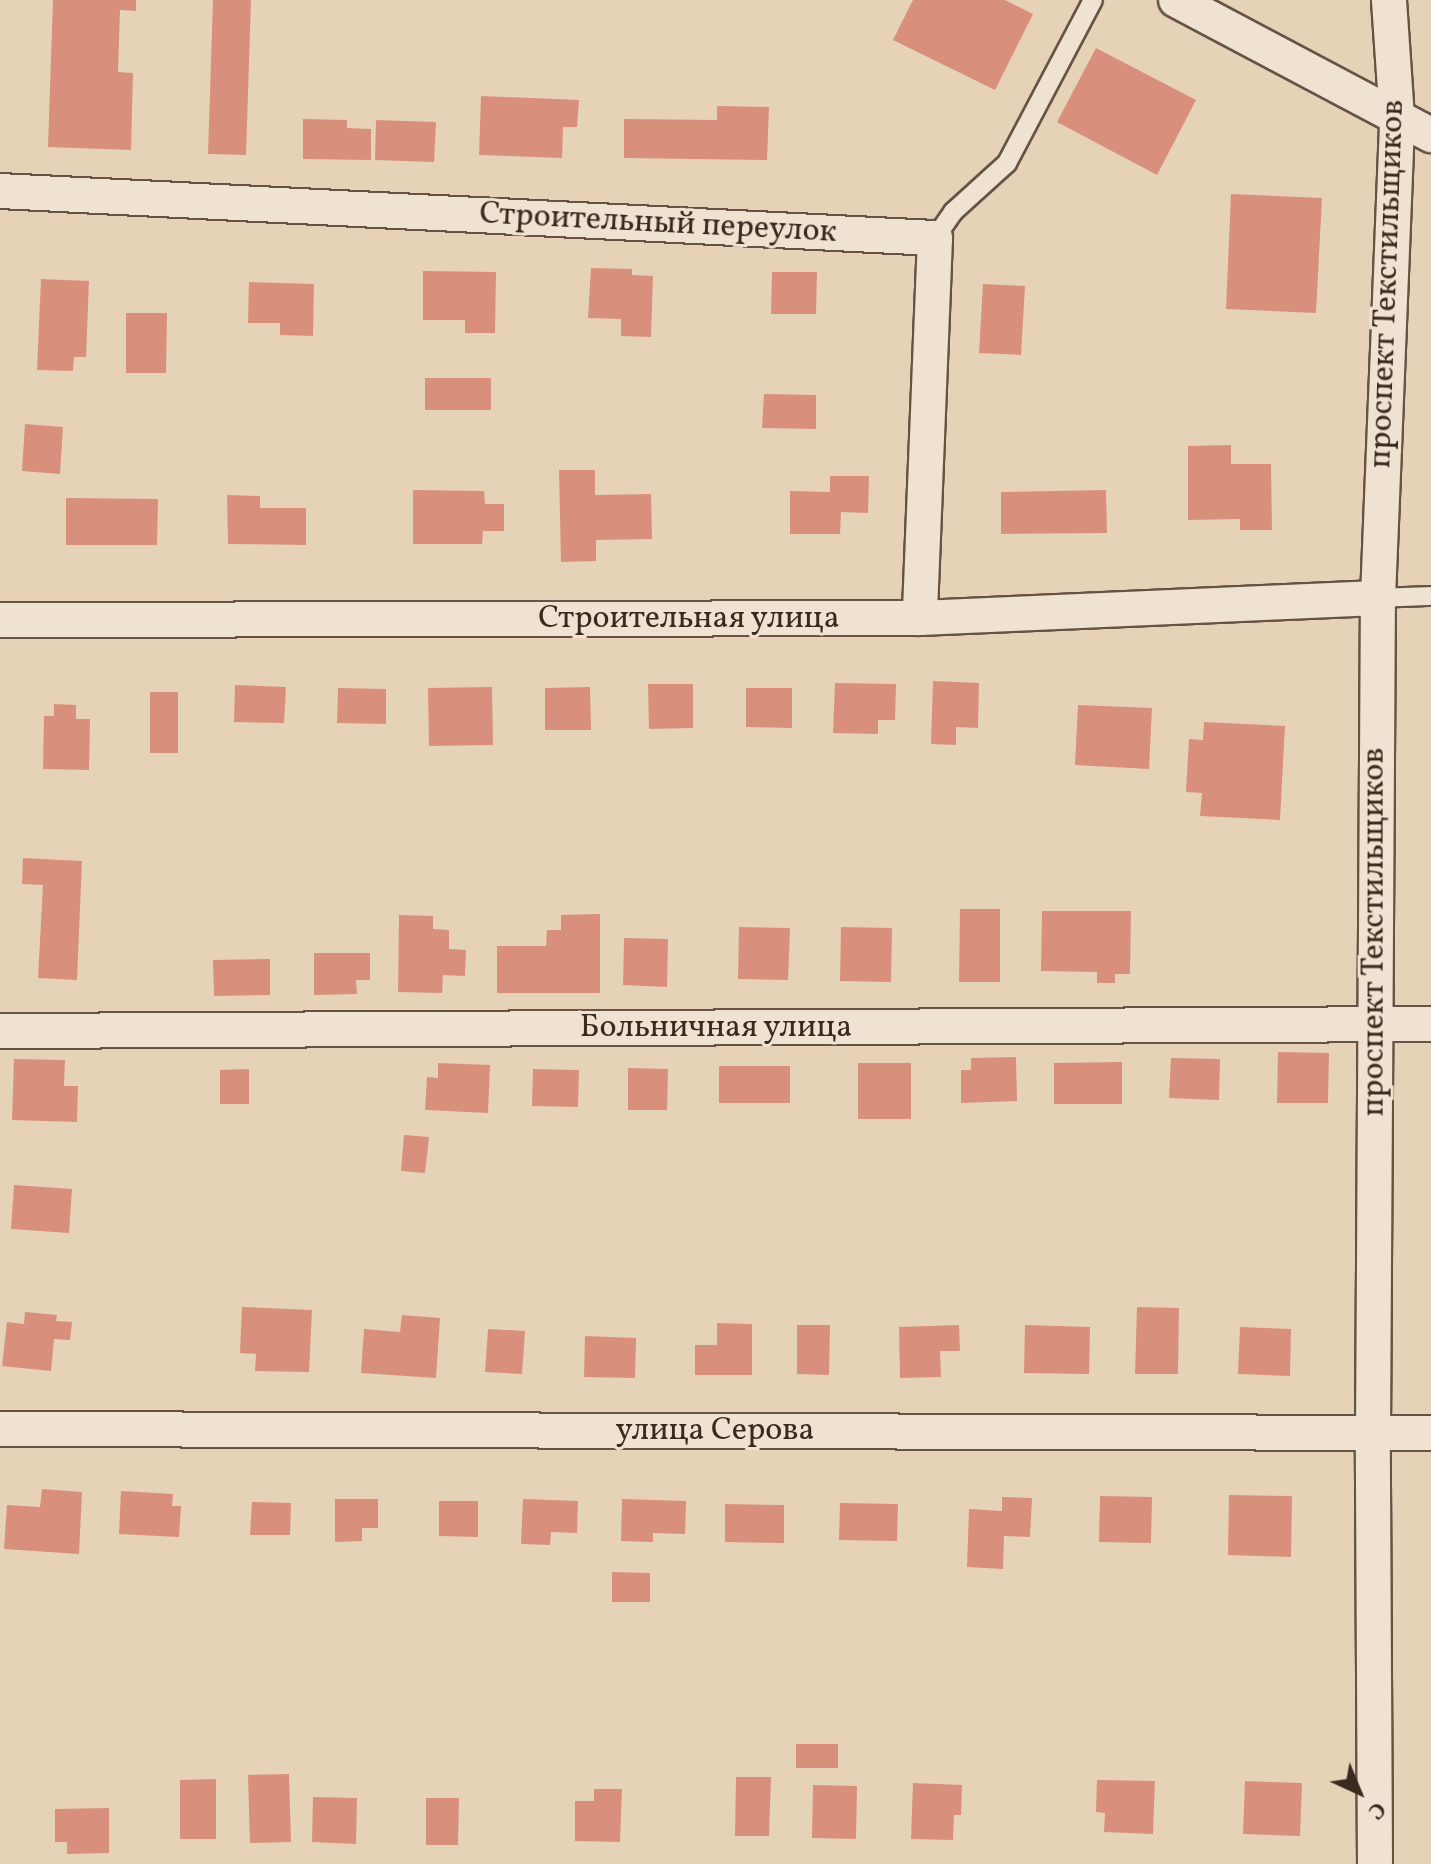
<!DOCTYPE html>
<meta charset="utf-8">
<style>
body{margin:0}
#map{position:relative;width:1431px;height:1864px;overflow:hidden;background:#e6d3b7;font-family:Vollkorn,serif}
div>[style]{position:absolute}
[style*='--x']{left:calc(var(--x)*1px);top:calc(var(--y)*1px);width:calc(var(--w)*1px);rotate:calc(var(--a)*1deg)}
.building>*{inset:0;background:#d8907c}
.roads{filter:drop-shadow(2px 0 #665345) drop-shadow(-2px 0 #665345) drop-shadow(0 2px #665345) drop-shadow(0 -2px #665345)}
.lane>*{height:18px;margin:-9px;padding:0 9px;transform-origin:9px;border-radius:9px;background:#efe2d0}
.street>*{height:34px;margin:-17px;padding:0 17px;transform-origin:17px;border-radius:17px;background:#efe2d0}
span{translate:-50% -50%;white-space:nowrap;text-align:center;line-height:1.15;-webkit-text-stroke:6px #efe2d0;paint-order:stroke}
.street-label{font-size:32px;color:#3b281f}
.north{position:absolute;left:1319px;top:1752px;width:80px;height:80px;-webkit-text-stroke:6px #efe2d0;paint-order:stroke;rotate:136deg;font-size:22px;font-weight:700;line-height:32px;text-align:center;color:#3b281f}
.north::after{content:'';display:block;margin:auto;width:28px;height:36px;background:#3b281f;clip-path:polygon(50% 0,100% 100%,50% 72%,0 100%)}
</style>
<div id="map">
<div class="building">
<div style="clip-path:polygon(53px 0,136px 0,136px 11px,120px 10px,118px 72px,133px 73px,131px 150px,48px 147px)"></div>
<div style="clip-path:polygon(213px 0,251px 0,246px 155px,208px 154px)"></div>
<div style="clip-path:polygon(913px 0,1005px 0,1033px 14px,995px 90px,893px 40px)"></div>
<div style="clip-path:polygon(1096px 48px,1196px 100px,1157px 175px,1057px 122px)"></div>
<div style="clip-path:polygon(481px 96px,579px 100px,577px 127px,563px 127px,562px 158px,479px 155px)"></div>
<div style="clip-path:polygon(717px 106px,769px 107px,767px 160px,624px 158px,624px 119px,717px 120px)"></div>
<div style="clip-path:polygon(303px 119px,347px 120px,347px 128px,371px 129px,371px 160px,303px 159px)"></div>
<div style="clip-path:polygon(376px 120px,436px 122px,434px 162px,375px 160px)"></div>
<div style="clip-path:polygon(1231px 194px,1322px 198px,1316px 313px,1226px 309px)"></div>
<div style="clip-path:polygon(591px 268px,632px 269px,632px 275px,653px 276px,651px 337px,621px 336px,621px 319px,588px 318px)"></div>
<div style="clip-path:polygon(423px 271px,496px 272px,495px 333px,465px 333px,465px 320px,423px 320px)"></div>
<div style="clip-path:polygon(772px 272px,817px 272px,816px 314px,771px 314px)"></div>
<div style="clip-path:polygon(41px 279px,89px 281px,86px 357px,74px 357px,73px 371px,37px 370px)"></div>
<div style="clip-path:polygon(249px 282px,314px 284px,313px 336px,280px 335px,280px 323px,248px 323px)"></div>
<div style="clip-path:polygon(983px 284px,1025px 286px,1021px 355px,979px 353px)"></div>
<div style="clip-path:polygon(126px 313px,167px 313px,166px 373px,126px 373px)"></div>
<div style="clip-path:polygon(425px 378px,491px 378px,491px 410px,425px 410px)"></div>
<div style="clip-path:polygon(764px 394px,816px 395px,816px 429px,762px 428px)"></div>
<div style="clip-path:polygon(25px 424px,63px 427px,60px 474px,22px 471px)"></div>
<div style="clip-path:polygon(1231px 445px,1231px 464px,1271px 464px,1272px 530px,1240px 530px,1240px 519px,1188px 520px,1188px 446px)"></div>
<div style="clip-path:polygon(559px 470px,595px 470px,595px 495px,651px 494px,652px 539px,596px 540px,596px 561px,561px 562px)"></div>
<div style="clip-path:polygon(830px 476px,869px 476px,868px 513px,841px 512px,840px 534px,790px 534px,790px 491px,830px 492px)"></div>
<div style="clip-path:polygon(413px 490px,484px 491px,485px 504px,504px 504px,504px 531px,483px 531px,482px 544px,413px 544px)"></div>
<div style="clip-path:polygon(1106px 490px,1107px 533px,1001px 534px,1001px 492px)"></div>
<div style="clip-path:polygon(227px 495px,260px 496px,260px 508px,306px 508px,306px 545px,228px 544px)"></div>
<div style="clip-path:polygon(66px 498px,158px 499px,157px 545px,66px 545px)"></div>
<div style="clip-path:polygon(933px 681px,979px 683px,978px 728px,956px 727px,956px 745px,931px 744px)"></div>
<div style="clip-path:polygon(835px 683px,896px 684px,895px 720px,878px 720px,878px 734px,833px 733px)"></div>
<div style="clip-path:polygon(648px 684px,693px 684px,693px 728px,649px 729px)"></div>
<div style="clip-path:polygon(235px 685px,286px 687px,284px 723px,234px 722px)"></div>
<div style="clip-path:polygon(492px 687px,493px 745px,429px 746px,428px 688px)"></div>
<div style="clip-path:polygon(590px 687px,591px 730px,545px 730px,545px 688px)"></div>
<div style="clip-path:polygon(338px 688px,386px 689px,386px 724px,337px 723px)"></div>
<div style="clip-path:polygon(746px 688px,792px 688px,792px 728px,746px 727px)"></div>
<div style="clip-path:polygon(150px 692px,178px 692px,178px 753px,150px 753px)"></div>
<div style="clip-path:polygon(54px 704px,76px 705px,76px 719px,90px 719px,89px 770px,43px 769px,44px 716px,54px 716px)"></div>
<div style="clip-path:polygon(1078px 705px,1152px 708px,1149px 769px,1075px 765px)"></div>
<div style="clip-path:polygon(1204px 722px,1285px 726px,1280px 820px,1200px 816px,1202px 793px,1186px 792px,1189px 739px,1203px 740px)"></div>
<div style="clip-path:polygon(23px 858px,82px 861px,77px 980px,38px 978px,43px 885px,22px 884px)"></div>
<div style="clip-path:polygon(960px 909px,1000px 909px,1000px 982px,959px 982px)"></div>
<div style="clip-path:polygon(1042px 911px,1131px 911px,1130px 974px,1115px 974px,1115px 983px,1097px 983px,1097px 972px,1041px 971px)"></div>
<div style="clip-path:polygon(600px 914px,600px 993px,497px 993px,497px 946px,546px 946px,547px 930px,561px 930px,561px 915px)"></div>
<div style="clip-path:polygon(399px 915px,433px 916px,433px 929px,449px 930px,449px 949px,466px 950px,465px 976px,443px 975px,442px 993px,398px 992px)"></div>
<div style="clip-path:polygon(739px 927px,790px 928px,788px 980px,738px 979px)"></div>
<div style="clip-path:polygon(841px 927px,892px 928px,891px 982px,840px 981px)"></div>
<div style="clip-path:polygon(624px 938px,668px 939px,667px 987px,623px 985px)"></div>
<div style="clip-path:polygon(314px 953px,370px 953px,370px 980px,356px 980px,357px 994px,314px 995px)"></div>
<div style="clip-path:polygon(270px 959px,270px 995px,214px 996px,213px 960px)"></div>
<div style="clip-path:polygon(1278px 1052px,1329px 1053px,1328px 1103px,1277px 1103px)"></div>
<div style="clip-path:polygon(1016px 1057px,1017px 1101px,961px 1103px,961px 1070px,971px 1070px,971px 1058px)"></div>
<div style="clip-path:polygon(1171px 1058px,1220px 1059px,1219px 1100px,1169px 1098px)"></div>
<div style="clip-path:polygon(14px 1059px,65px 1060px,64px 1086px,78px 1086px,77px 1122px,12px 1120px)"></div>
<div style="clip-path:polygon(1122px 1062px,1122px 1104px,1054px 1104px,1054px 1063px)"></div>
<div style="clip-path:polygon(438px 1063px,490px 1065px,488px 1113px,425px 1110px,427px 1077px,438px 1078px)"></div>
<div style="clip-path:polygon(858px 1063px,911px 1063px,911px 1119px,858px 1119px)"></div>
<div style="clip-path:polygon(719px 1066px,790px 1066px,790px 1103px,719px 1103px)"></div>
<div style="clip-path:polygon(628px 1068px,668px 1069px,667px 1110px,628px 1110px)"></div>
<div style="clip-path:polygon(249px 1069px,249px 1104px,220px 1104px,220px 1070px)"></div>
<div style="clip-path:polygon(533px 1069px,579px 1070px,578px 1107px,532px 1106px)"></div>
<div style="clip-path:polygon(404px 1135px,429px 1137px,425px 1173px,401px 1171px)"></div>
<div style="clip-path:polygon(14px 1185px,72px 1189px,69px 1233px,11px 1229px)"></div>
<div style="clip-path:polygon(242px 1307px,312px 1310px,309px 1372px,255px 1371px,256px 1354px,240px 1353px)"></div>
<div style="clip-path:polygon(1137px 1307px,1179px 1308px,1178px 1374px,1135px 1374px)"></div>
<div style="clip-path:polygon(25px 1312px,57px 1315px,56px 1321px,72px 1322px,70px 1340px,54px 1339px,51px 1371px,2px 1366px,7px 1322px,24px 1324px)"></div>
<div style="clip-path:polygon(402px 1315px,440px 1318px,436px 1378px,361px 1373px,364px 1329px,400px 1332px)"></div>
<div style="clip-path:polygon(717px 1323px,752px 1324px,752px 1375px,695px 1375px,695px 1345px,717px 1345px)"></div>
<div style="clip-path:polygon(797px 1325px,830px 1325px,829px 1375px,797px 1374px)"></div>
<div style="clip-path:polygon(959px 1325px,960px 1351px,940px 1351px,941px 1377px,900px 1378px,899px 1327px)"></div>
<div style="clip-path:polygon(1025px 1325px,1090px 1327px,1089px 1374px,1024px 1373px)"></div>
<div style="clip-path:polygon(1240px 1327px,1291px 1329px,1290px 1376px,1238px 1374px)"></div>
<div style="clip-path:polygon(488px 1329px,525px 1331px,522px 1374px,485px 1372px)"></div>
<div style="clip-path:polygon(585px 1336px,636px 1338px,635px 1378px,584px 1377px)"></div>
<div style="clip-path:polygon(42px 1489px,82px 1492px,79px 1554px,4px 1549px,7px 1505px,40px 1507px)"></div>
<div style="clip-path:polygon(121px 1491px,173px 1494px,172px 1506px,181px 1506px,179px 1537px,119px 1534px)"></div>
<div style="clip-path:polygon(1229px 1495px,1292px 1496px,1291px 1557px,1228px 1555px)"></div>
<div style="clip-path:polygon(1100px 1496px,1152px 1497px,1151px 1543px,1099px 1542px)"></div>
<div style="clip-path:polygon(1002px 1497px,1032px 1498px,1030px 1537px,1004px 1536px,1003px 1569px,967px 1567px,969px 1509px,1002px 1511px)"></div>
<div style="clip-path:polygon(335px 1499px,378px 1499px,378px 1528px,362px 1528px,362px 1541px,335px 1542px)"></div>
<div style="clip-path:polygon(523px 1499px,578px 1501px,577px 1533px,551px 1532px,550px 1545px,521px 1544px)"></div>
<div style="clip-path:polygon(622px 1499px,686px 1501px,685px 1534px,653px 1533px,653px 1542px,621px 1541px)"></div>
<div style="clip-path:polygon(439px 1501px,478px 1501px,478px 1537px,439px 1536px)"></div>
<div style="clip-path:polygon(252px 1502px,291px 1503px,290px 1535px,250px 1535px)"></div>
<div style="clip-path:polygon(840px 1503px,898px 1504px,897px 1541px,839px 1540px)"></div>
<div style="clip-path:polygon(725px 1504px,784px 1505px,784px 1543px,725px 1542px)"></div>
<div style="clip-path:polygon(612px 1572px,650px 1573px,650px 1602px,612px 1602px)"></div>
<div style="clip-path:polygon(796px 1744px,838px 1744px,838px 1768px,796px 1768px)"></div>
<div style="clip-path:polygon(289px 1774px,291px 1842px,250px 1843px,248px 1775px)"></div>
<div style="clip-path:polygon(736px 1777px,771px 1777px,769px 1836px,735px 1836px)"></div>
<div style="clip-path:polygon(216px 1779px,216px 1839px,180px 1839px,180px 1780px)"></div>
<div style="clip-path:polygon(1097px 1780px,1155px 1781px,1153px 1834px,1104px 1832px,1105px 1813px,1096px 1812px)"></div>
<div style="clip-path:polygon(1245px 1781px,1302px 1783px,1300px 1836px,1243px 1834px)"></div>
<div style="clip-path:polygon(913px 1783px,962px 1785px,961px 1815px,954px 1815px,953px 1840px,911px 1839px)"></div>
<div style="clip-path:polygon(813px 1785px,857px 1786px,856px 1839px,812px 1838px)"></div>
<div style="clip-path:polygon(594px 1789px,622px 1789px,620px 1842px,575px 1841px,575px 1801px,594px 1801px)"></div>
<div style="clip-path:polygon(313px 1797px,357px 1798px,356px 1844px,312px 1842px)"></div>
<div style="clip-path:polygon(426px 1798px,459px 1798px,458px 1845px,426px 1845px)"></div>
<div style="clip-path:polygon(109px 1808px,109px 1853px,67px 1854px,67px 1842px,55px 1842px,55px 1809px)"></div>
</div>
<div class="roads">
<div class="lane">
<div style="--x:935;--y:238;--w:32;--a:-55"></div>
<div style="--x:953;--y:212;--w:73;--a:-42.2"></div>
<div style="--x:1007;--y:163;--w:184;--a:-62.2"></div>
<div style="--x:1378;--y:598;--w:53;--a:-2.2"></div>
</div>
<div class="street">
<div style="--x:1176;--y:0;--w:289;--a:27.9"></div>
<div style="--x:0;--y:191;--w:936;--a:2.88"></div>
<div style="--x:935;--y:238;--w:380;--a:92.3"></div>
<div style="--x:0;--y:620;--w:920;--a:-0.12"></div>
<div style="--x:920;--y:618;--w:458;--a:-2.5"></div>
<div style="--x:0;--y:1031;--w:1431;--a:-0.28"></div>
<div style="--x:0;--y:1429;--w:1431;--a:0.16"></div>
<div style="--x:1375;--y:1864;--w:431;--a:-90.3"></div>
<div style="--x:1373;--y:1433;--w:835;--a:-89.66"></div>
<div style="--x:1378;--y:598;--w:480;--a:-87.7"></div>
<div style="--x:1397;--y:118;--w:118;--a:-93.9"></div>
</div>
</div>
<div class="street-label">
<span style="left:658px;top:224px;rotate:3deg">Строительный переулок</span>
<span style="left:1388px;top:284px;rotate:-88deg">проспект Текстильщиков</span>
<span style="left:689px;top:619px">Строительная улица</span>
<span style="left:1375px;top:932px;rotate:-90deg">проспект Текстильщиков</span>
<span style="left:716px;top:1028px">Больничная улица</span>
<span style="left:715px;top:1431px">улица Серова</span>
</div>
<div class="north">С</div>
</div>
